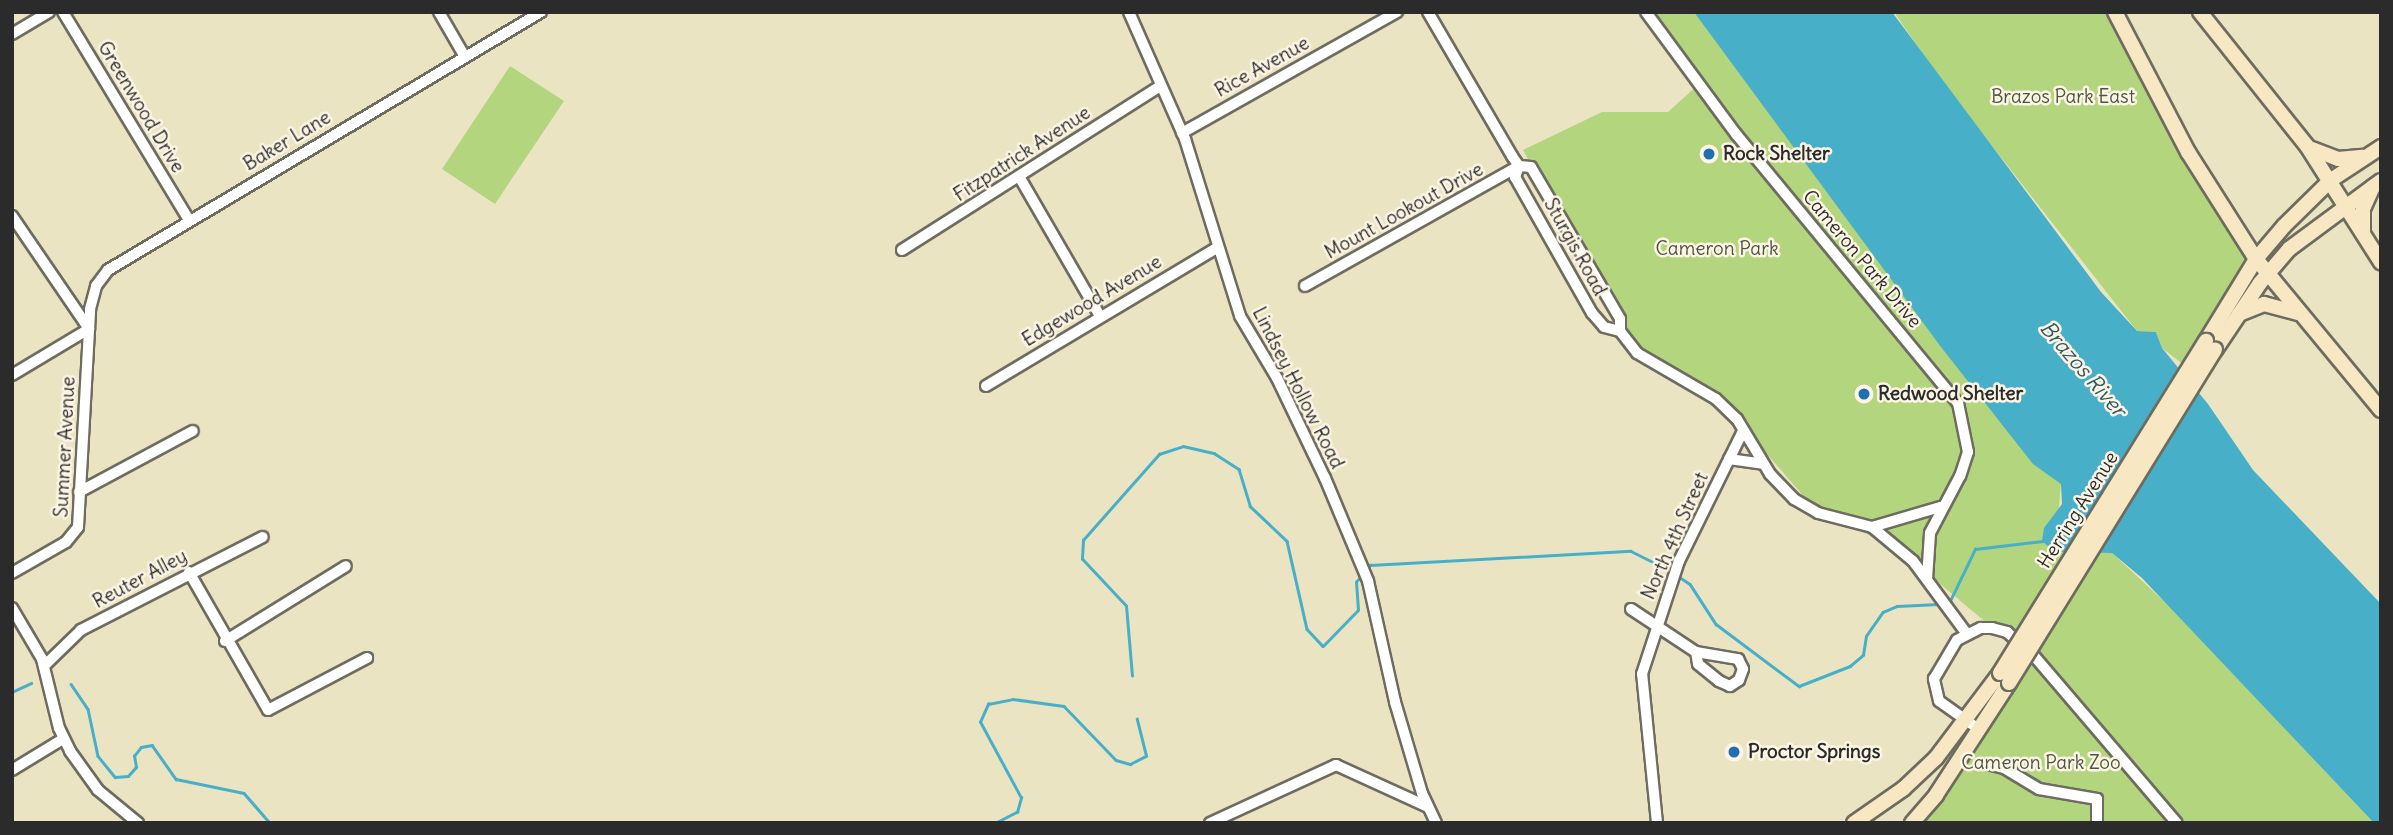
<!DOCTYPE html>
<style>
body{margin:0}
#map{position:relative;width:2393px;height:835px;overflow:hidden;background:#ebe4c3;font-family:Delius,sans-serif}
div>[style]{position:absolute}
[style*='--x']{left:calc(var(--x)*1px);top:calc(var(--y)*1px);width:calc(var(--w)*1px);rotate:calc(var(--a)*1deg)}
.green>*{inset:0;background:#b2d57d}
.water>*{inset:0;background:#47afc7}
.stream>*{height:2.5px;margin:-1.25px;padding:0 1.25px;transform-origin:1.25px;border-radius:1.25px;background:#47afc7}
.roads{filter:drop-shadow(2px 0 #6e6c60) drop-shadow(-2px 0 #6e6c60) drop-shadow(0 2px #6e6c60) drop-shadow(0 -2px #6e6c60)}
.street>*{height:10px;margin:-5px;padding:0 5px;transform-origin:5px;border-radius:5px;background:#fff}
.secondary>*{height:14px;margin:-7px;padding:0 7px;transform-origin:7px;border-radius:7px;background:#f7e8c3}
.bridges{filter:drop-shadow(2px 0 #6e6c60) drop-shadow(-2px 0 #6e6c60) drop-shadow(0 2px #6e6c60) drop-shadow(0 -2px #6e6c60)}
.secondary-bridge>*{height:14px;margin:-7px;padding:0 7px;transform-origin:7px;border-radius:7px;background:#f7e8c3}
.dots>*{width:19px;height:19px;translate:-50% -50%;box-sizing:border-box;border:4px solid #fcf5e5;border-radius:50%}
span{translate:-50% -50%;white-space:nowrap;text-align:center;line-height:1.15;-webkit-text-stroke:5px #fcf5e5;paint-order:stroke}
.street-label{font-size:19px;color:#2b2b2b}
.park-label{font-size:19px;color:#4d5640}
.poi-label{font-size:19px;color:#2b2b2b;font-weight:700}
.left{translate:0 -50%;text-align:left}
.water-label{font-size:21px;color:#355962;font-style:italic}
.frame{position:absolute;inset:0;border:14px solid #2b2b2b;pointer-events:none}
</style>
<div id="map">
<div class="green">
<div style="clip-path:polygon(1647px 12px,1695px 12px,1993px 413px,2061px 484px,2055px 552px,2112px 553px,2168px 605px,2374px 823px,2177px 823px,2034px 662px,2170px 823px,1924px 823px,1978px 748px,2032px 661px,1895px 546px,1818px 513px,1737px 419px,1620px 331px,1523px 150px,1602px 112px,1668px 112px,1699px 84px)"></div>
<div style="clip-path:polygon(1894px 12px,2115px 12px,2256px 259px,2184px 365px,2162px 348px,2156px 332px,2137px 331px,1942px 82px)"></div>
<div style="clip-path:polygon(510px 66px,564px 101px,495px 204px,442px 169px)"></div>
</div>
<div class="water">
<div style="clip-path:polygon(1694px 12px,1892px 12px,2101px 292px,2137px 331px,2156px 332px,2162px 348px,2208px 404px,2253px 470px,2381px 604px,2381px 823px,2374px 823px,2142px 578px,2112px 553px,2055px 552px,2042px 541px,2044px 528px,2062px 504px,2061px 484px,2033px 464px,1941px 347px)"></div>
</div>
<div class="stream">
<div style="--x:1365;--y:571;--w:8;--a:-50"></div>
<div style="--x:1370;--y:565;--w:261;--a:-3.1"></div>
<div style="--x:1631;--y:551;--w:47;--a:26.6"></div>
<div style="--x:1678;--y:576;--w:14;--a:34"></div>
<div style="--x:1690;--y:584;--w:48;--a:57"></div>
<div style="--x:1716;--y:624;--w:104;--a:36.8"></div>
<div style="--x:1799;--y:686;--w:55;--a:-21.4"></div>
<div style="--x:1850;--y:666;--w:17;--a:-40"></div>
<div style="--x:1863;--y:655;--w:19;--a:-81"></div>
<div style="--x:1866;--y:636;--w:29;--a:-55"></div>
<div style="--x:1883;--y:612;--w:15;--a:-23"></div>
<div style="--x:1897;--y:606;--w:42;--a:-2.7"></div>
<div style="--x:1949;--y:603;--w:60;--a:-64.3"></div>
<div style="--x:1975;--y:549;--w:68;--a:-6.7"></div>
<div style="--x:1132;--y:676;--w:70;--a:-94.9"></div>
<div style="--x:1126;--y:606;--w:64;--a:-133.1"></div>
<div style="--x:1082;--y:559;--w:19;--a:-87"></div>
<div style="--x:1083;--y:540;--w:115;--a:-48.5"></div>
<div style="--x:1159;--y:454;--w:25;--a:-18"></div>
<div style="--x:1183;--y:446;--w:32;--a:13"></div>
<div style="--x:1214;--y:453;--w:30;--a:33"></div>
<div style="--x:1239;--y:469;--w:39;--a:73"></div>
<div style="--x:1250;--y:506;--w:51;--a:43.4"></div>
<div style="--x:1287;--y:541;--w:90;--a:77.2"></div>
<div style="--x:1307;--y:629;--w:23;--a:47"></div>
<div style="--x:1323;--y:646;--w:50;--a:-45.8"></div>
<div style="--x:1358;--y:610;--w:28;--a:-94"></div>
<div style="--x:1356;--y:582;--w:8;--a:-50"></div>
<div style="--x:71;--y:684;--w:30;--a:56"></div>
<div style="--x:88;--y:709;--w:48;--a:78"></div>
<div style="--x:98;--y:756;--w:27;--a:51"></div>
<div style="--x:115;--y:777;--w:13;--a:-4"></div>
<div style="--x:128;--y:776;--w:12;--a:-48"></div>
<div style="--x:136;--y:767;--w:11;--a:-100"></div>
<div style="--x:134;--y:756;--w:11;--a:-52"></div>
<div style="--x:141;--y:747;--w:11;--a:-10"></div>
<div style="--x:152;--y:745;--w:42;--a:54.8"></div>
<div style="--x:176;--y:779;--w:69;--a:11.6"></div>
<div style="--x:244;--y:793;--w:40;--a:49"></div>
<div style="--x:12;--y:692;--w:21;--a:-25"></div>
<div style="--x:995;--y:823;--w:25;--a:-27"></div>
<div style="--x:1017;--y:812;--w:15;--a:-74"></div>
<div style="--x:1021;--y:798;--w:86;--a:-118.3"></div>
<div style="--x:980;--y:722;--w:20;--a:-66"></div>
<div style="--x:988;--y:704;--w:25;--a:-11"></div>
<div style="--x:1013;--y:699;--w:51;--a:7.8"></div>
<div style="--x:1064;--y:706;--w:75;--a:46.1"></div>
<div style="--x:1116;--y:760;--w:15;--a:16"></div>
<div style="--x:1130;--y:764;--w:18;--a:-27"></div>
<div style="--x:1146;--y:756;--w:38;--a:-104"></div>
</div>
<div class="roads">
<div class="street">
<div style="--x:63;--y:12;--w:243;--a:58.8"></div>
<div style="--x:439;--y:12;--w:52;--a:60"></div>
<div style="--x:1129;--y:12;--w:139;--a:66.2"></div>
<div style="--x:1185;--y:139;--w:185;--a:72.7"></div>
<div style="--x:1240;--y:316;--w:72;--a:59.2"></div>
<div style="--x:1277;--y:378;--w:111;--a:64.4"></div>
<div style="--x:1325;--y:478;--w:112;--a:67.3"></div>
<div style="--x:1368;--y:581;--w:124;--a:77.4"></div>
<div style="--x:1395;--y:702;--w:95;--a:73.5"></div>
<div style="--x:1422;--y:793;--w:33;--a:65"></div>
<div style="--x:1428;--y:12;--w:167;--a:59.7"></div>
<div style="--x:1512;--y:156;--w:12;--a:55"></div>
<div style="--x:1519;--y:166;--w:12;--a:5"></div>
<div style="--x:1531;--y:167;--w:176;--a:59.6"></div>
<div style="--x:1620;--y:319;--w:12;--a:90"></div>
<div style="--x:1620;--y:331;--w:28;--a:52"></div>
<div style="--x:1637;--y:353;--w:91;--a:30.2"></div>
<div style="--x:1716;--y:399;--w:29;--a:44"></div>
<div style="--x:1737;--y:419;--w:64;--a:59"></div>
<div style="--x:1770;--y:474;--w:35;--a:46"></div>
<div style="--x:1794;--y:499;--w:28;--a:30"></div>
<div style="--x:1818;--y:513;--w:56;--a:14.5"></div>
<div style="--x:1872;--y:527;--w:53;--a:39.7"></div>
<div style="--x:1913;--y:561;--w:91;--a:53.5"></div>
<div style="--x:1646;--y:12;--w:152;--a:53.6"></div>
<div style="--x:1736;--y:134;--w:349;--a:50.5"></div>
<div style="--x:1958;--y:403;--w:50;--a:78.5"></div>
<div style="--x:1968;--y:452;--w:25;--a:108"></div>
<div style="--x:1960;--y:476;--w:64;--a:117.8"></div>
<div style="--x:1930;--y:533;--w:46;--a:93.7"></div>
<div style="--x:12;--y:34;--w:43;--a:-30.7"></div>
<div style="--x:1182;--y:133;--w:247;--a:-29.4"></div>
<div style="--x:1519;--y:166;--w:12;--a:110"></div>
<div style="--x:1515;--y:177;--w:156;--a:60.5"></div>
<div style="--x:1592;--y:313;--w:18;--a:49"></div>
<div style="--x:1604;--y:327;--w:16;--a:14"></div>
<div style="--x:1020;--y:178;--w:160;--a:59.9"></div>
<div style="--x:12;--y:216;--w:137;--a:55.7"></div>
<div style="--x:902;--y:250;--w:306;--a:-32.4"></div>
<div style="--x:1305;--y:286;--w:245;--a:-29.3"></div>
<div style="--x:12;--y:375;--w:90;--a:-30.9"></div>
<div style="--x:986;--y:386;--w:269;--a:-30.9"></div>
<div style="--x:1729;--y:459;--w:34;--a:8"></div>
<div style="--x:79;--y:492;--w:129;--a:-28.2"></div>
<div style="--x:1872;--y:527;--w:71;--a:-16.4"></div>
<div style="--x:189;--y:572;--w:159;--a:60.2"></div>
<div style="--x:268;--y:710;--w:112;--a:-27.7"></div>
<div style="--x:12;--y:573;--w:62;--a:-29.9"></div>
<div style="--x:66;--y:542;--w:19;--a:-51"></div>
<div style="--x:78;--y:527;--w:218;--a:-86.8"></div>
<div style="--x:90;--y:309;--w:24;--a:-75"></div>
<div style="--x:96;--y:286;--w:20;--a:-53"></div>
<div style="--x:108;--y:270;--w:504;--a:-30.79"></div>
<div style="--x:12;--y:608;--w:59;--a:59.5"></div>
<div style="--x:42;--y:659;--w:71;--a:76.2"></div>
<div style="--x:59;--y:728;--w:25;--a:64"></div>
<div style="--x:70;--y:751;--w:48;--a:54.3"></div>
<div style="--x:98;--y:790;--w:52;--a:39.5"></div>
<div style="--x:1631;--y:609;--w:78;--a:33.5"></div>
<div style="--x:1696;--y:652;--w:43;--a:9.5"></div>
<div style="--x:1738;--y:659;--w:11;--a:63"></div>
<div style="--x:1743;--y:669;--w:12;--a:110"></div>
<div style="--x:1739;--y:680;--w:11;--a:146"></div>
<div style="--x:1730;--y:686;--w:12;--a:-156"></div>
<div style="--x:1719;--y:681;--w:27;--a:-141"></div>
<div style="--x:1698;--y:664;--w:12;--a:-99"></div>
<div style="--x:225;--y:641;--w:142;--a:-31.8"></div>
<div style="--x:44;--y:666;--w:52;--a:-44.2"></div>
<div style="--x:81;--y:630;--w:204;--a:-27.1"></div>
<div style="--x:1980;--y:730;--w:50;--a:-144.7"></div>
<div style="--x:1939;--y:701;--w:23;--a:-103"></div>
<div style="--x:1934;--y:679;--w:45;--a:-59.5"></div>
<div style="--x:1957;--y:640;--w:27;--a:-27"></div>
<div style="--x:1981;--y:628;--w:11;--a:0"></div>
<div style="--x:1992;--y:628;--w:16;--a:15"></div>
<div style="--x:2007;--y:632;--w:38;--a:42"></div>
<div style="--x:2035;--y:657;--w:218;--a:49.5"></div>
<div style="--x:1987;--y:764;--w:17;--a:13"></div>
<div style="--x:2004;--y:768;--w:41;--a:31"></div>
<div style="--x:2039;--y:789;--w:59;--a:9.8"></div>
<div style="--x:2097;--y:799;--w:24;--a:90"></div>
<div style="--x:12;--y:770;--w:60;--a:-31.3"></div>
<div style="--x:1210;--y:823;--w:139;--a:-24.7"></div>
<div style="--x:1336;--y:765;--w:101;--a:24.5"></div>
<div style="--x:1657;--y:823;--w:150;--a:-95.7"></div>
<div style="--x:1642;--y:674;--w:119;--a:-71.9"></div>
<div style="--x:1679;--y:561;--w:143;--a:-63.8"></div>
</div>
<div class="secondary">
<div style="--x:2115;--y:12;--w:158;--a:62.5"></div>
<div style="--x:2188;--y:152;--w:127;--a:57.6"></div>
<div style="--x:2256;--y:259;--w:196;--a:50.4"></div>
<div style="--x:2200;--y:12;--w:171;--a:51.4"></div>
<div style="--x:2307;--y:146;--w:138;--a:57.5"></div>
<div style="--x:2312;--y:149;--w:28;--a:21"></div>
<div style="--x:2338;--y:159;--w:25;--a:-5"></div>
<div style="--x:2363;--y:231;--w:22;--a:-90"></div>
<div style="--x:2363;--y:209;--w:24;--a:-66"></div>
<div style="--x:2239;--y:314;--w:27;--a:-22"></div>
<div style="--x:2264;--y:304;--w:35;--a:15"></div>
<div style="--x:2206;--y:341;--w:96;--a:-58.6"></div>
<div style="--x:2256;--y:259;--w:43;--a:-49.7"></div>
<div style="--x:2284;--y:226;--w:66;--a:-44.4"></div>
<div style="--x:2331;--y:180;--w:60;--a:-33.4"></div>
<div style="--x:2215;--y:350;--w:81;--a:-56.1"></div>
<div style="--x:2260;--y:283;--w:45;--a:-49.5"></div>
<div style="--x:2289;--y:249;--w:114;--a:-36.5"></div>
<div style="--x:1854;--y:823;--w:60;--a:-34.8"></div>
<div style="--x:1903;--y:789;--w:45;--a:-43.2"></div>
<div style="--x:1936;--y:758;--w:106;--a:-53"></div>
<div style="--x:1912;--y:823;--w:37;--a:-49"></div>
<div style="--x:1936;--y:795;--w:134;--a:-56.9"></div>
</div>
</div>
<div class="bridges">
<div class="secondary-bridge">
<div style="--x:2000;--y:673;--w:391;--a:-58.2"></div>
<div style="--x:2009;--y:683;--w:392;--a:-58.3"></div>
</div>
</div>
<div class="dots">
<div style="left:1709px;top:154px;background:#1f6fb2"></div>
<div style="left:1864px;top:394px;background:#1f6fb2"></div>
<div style="left:1734px;top:752px;background:#1f6fb2"></div>
</div>
<div class="street-label">
<span style="left:1262px;top:67px;rotate:-29deg">Rice Avenue</span>
<span style="left:141px;top:107px;rotate:59deg">Greenwood Drive</span>
<span style="left:287px;top:141px;rotate:-31deg">Baker Lane</span>
<span style="left:1022px;top:154px;rotate:-33deg">Fitzpatrick Avenue</span>
<span style="left:1404px;top:211px;rotate:-29deg">Mount Lookout Drive</span>
<span style="left:1575px;top:247px;rotate:61deg">Sturgis Road</span>
<span style="left:1862px;top:259px;rotate:50deg">Cameron Park Drive</span>
<span style="left:1092px;top:301px;rotate:-31deg">Edgewood Avenue</span>
<span style="left:1298px;top:388px;rotate:63deg">Lindsey Hollow Road</span>
<span style="left:65px;top:447px;rotate:-87deg">Summer Avenue</span>
<span style="left:2078px;top:510px;rotate:-58deg">Herring Avenue</span>
<span style="left:1675px;top:536px;rotate:-66deg">North 4th Street</span>
<span style="left:140px;top:579px;rotate:-28deg">Reuter Alley</span>
</div>
<div class="park-label">
<span style="left:2063px;top:97px">Brazos Park East</span>
<span style="left:1717px;top:249px">Cameron Park</span>
<span style="left:2041px;top:763px">Cameron Park Zoo</span>
</div>
<div class="poi-label">
<span class="left" style="left:1723px;top:154px">Rock Shelter</span>
<span class="left" style="left:1878px;top:394px">Redwood Shelter</span>
<span class="left" style="left:1748px;top:752px">Proctor Springs</span>
</div>
<div class="water-label">
<span style="left:2083px;top:369px;rotate:49deg">Brazos River</span>
</div>
<div class="frame"></div>
</div>
